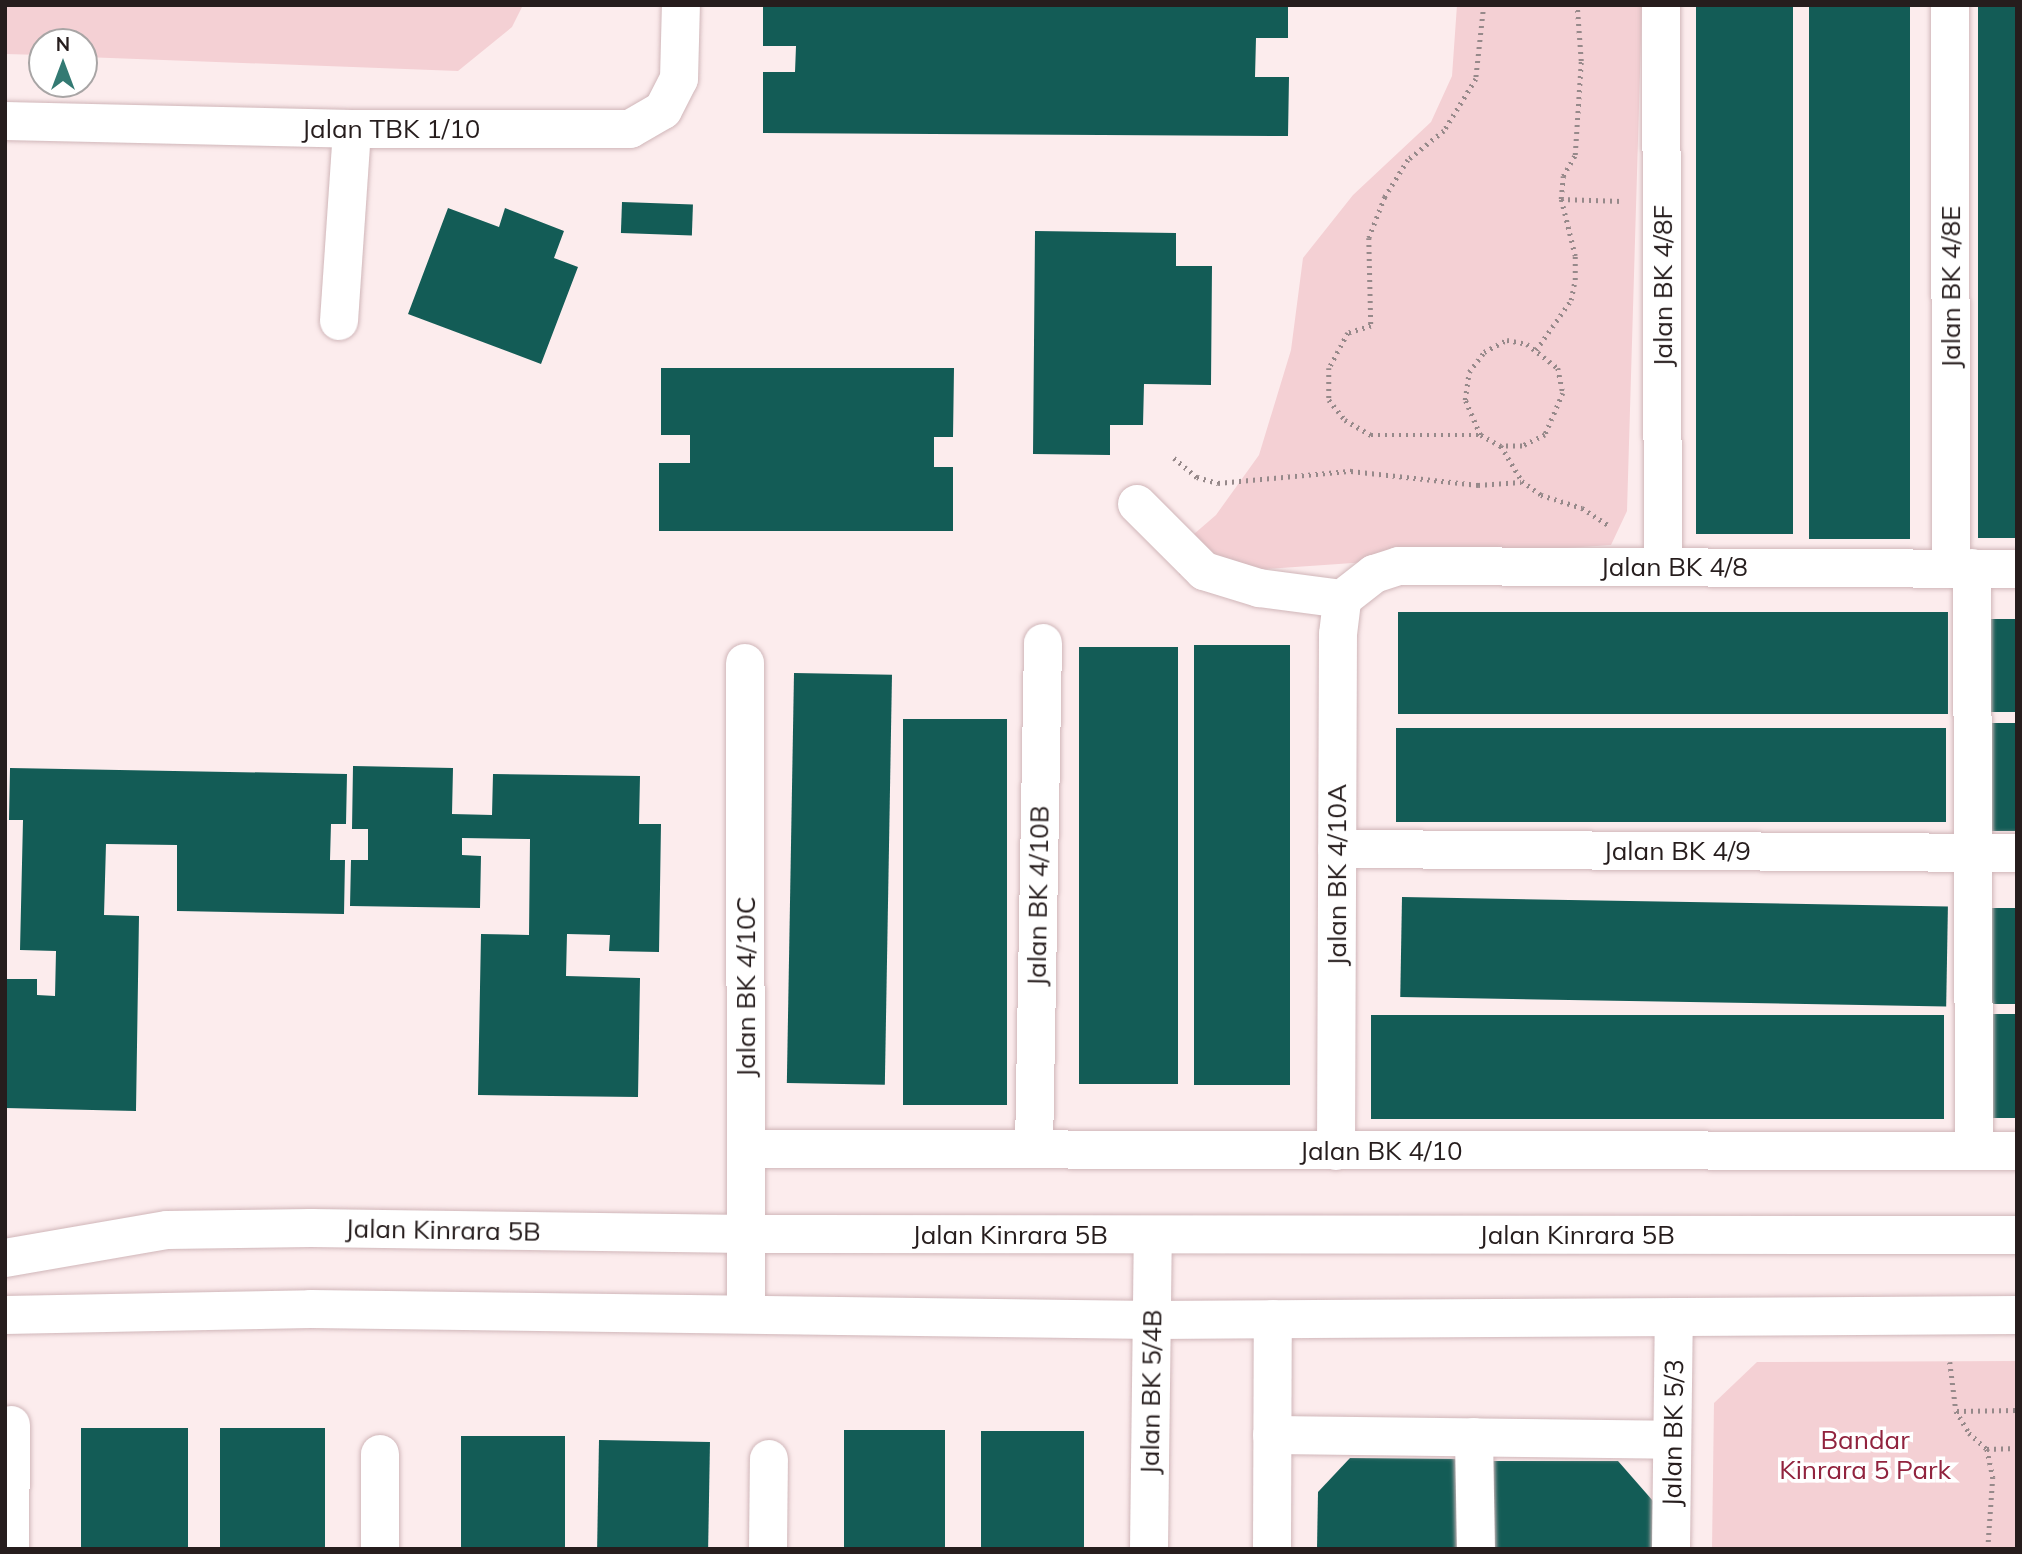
<!DOCTYPE html>
<html>
<head>
<meta charset="utf-8">
<style>
	body { margin:0 }
	#map { position:relative; width:2022px; height:1554px; overflow:hidden; background:#fceced; font-family:Mulish,sans-serif }
	div>[style] { position:absolute }
	[style*='--x'] { left:calc(var(--x)*1px); top:calc(var(--y)*1px); width:calc(var(--w)*1px); rotate:calc(var(--a)*1deg) }
	.green>* { inset:0; background:#f4d0d4 }
	.building>* { inset:0; background:#135c56; transform-origin:0 0 }
	.path>* { height:4.5px; margin-top:-2.25px; transform-origin:0; background:repeating-linear-gradient(90deg,#96898a 0 2px,transparent 0 7px) }
	.roads { filter:drop-shadow(0 0 2px #d0b6b9) drop-shadow(0 0 2px #d0b6b9) }
	.minor>* { height:38px; margin:-19px; padding:0 19px; transform-origin:19px; border-radius:19px; background:#fff }
	span { translate:-50% -50%; white-space:nowrap; text-align:center; line-height:1.15; -webkit-text-stroke:7px #fff; paint-order:stroke }
	.street-label { font-size:26px; color:#261d1d }
	.park-label { font-size:26px; color:#91233e }
	.frame { position:absolute; inset:0; border:7px solid #261d1d; pointer-events:none }
	.north { position:absolute; left:28px; top:28px; width:70px; height:70px; box-sizing:border-box; background:#fff; border:2px solid #a8a5a5; border-radius:50%; rotate:0deg; font-size:19px; font-weight:700; line-height:28px; text-align:center; color:#261d1d }
	.north::after { content:''; display:block; margin:auto; width:24px; height:32px; background:#337a73; clip-path:polygon(50% 0,100% 100%,50% 72%,0 100%) }
</style>
</head>
<body>
<div id="map">
	<div class="green">
		<div style="clip-path:polygon(5px 5px,523px 5px,512px 27px,458px 71px,84px 57px,84px 42px,42px 42px,42px 55px,5px 54px)"></div>
		<div style="clip-path:polygon(1457px 5px,1642px 5px,1627px 511px,1611px 545px,1179px 575px,1179px 547px,1216px 515px,1259px 455px,1291px 350px,1303px 258px,1353px 195px,1431px 122px,1452px 76px)"></div>
		<div style="clip-path:polygon(2017px 1361px,2017px 1549px,1712px 1549px,1714px 1403px,1757px 1362px)"></div>
	</div>
	<div class="building">
		<div style="clip-path:polygon(763px 5px,1288px 5px,1288px 38px,1256px 38px,1255px 77px,1289px 77px,1288px 136px,763px 133px,763px 72px,795px 72px,796px 46px,763px 46px)"></div>
		<div style="left:1696px;top:5px;width:97px;height:529px"></div>
		<div style="left:1809px;top:5px;width:101px;height:534px"></div>
		<div style="left:1978px;top:5px;width:39px;height:533px"></div>
		<div style="left:622px;top:202px;width:71px;height:31px;rotate:2deg"></div>
		<div style="clip-path:polygon(448px 208px,499px 227px,505px 208px,564px 231px,554px 258px,578px 267px,541px 364px,408px 314px)"></div>
		<div style="clip-path:polygon(1035px 231px,1176px 233px,1176px 266px,1212px 266px,1211px 385px,1144px 384px,1143px 425px,1110px 425px,1110px 455px,1033px 454px)"></div>
		<div style="clip-path:polygon(661px 368px,954px 368px,953px 437px,934px 437px,934px 467px,953px 467px,953px 531px,659px 531px,659px 463px,690px 463px,690px 435px,661px 435px)"></div>
		<div style="left:1398px;top:612px;width:550px;height:102px"></div>
		<div style="left:1982px;top:619px;width:35px;height:93px"></div>
		<div style="left:1194px;top:645px;width:96px;height:440px"></div>
		<div style="left:1079px;top:647px;width:99px;height:437px"></div>
		<div style="left:794px;top:673px;width:98px;height:410px;rotate:1deg"></div>
		<div style="left:903px;top:719px;width:104px;height:386px"></div>
		<div style="left:1982px;top:723px;width:35px;height:108px"></div>
		<div style="left:1396px;top:728px;width:550px;height:94px"></div>
		<div style="clip-path:polygon(353px 766px,453px 768px,452px 814px,492px 815px,493px 774px,640px 776px,639px 824px,661px 824px,659px 952px,609px 951px,610px 935px,567px 934px,566px 976px,640px 978px,638px 1097px,478px 1095px,481px 934px,529px 935px,530px 839px,462px 838px,462px 855px,481px 856px,480px 908px,350px 906px,351px 860px,368px 860px,368px 829px,352px 829px)"></div>
		<div style="clip-path:polygon(10px 768px,347px 774px,346px 824px,331px 824px,330px 860px,345px 860px,344px 914px,177px 911px,177px 845px,106px 844px,104px 915px,139px 916px,136px 1111px,5px 1108px,5px 979px,37px 979px,37px 995px,55px 996px,56px 951px,20px 950px,23px 820px,9px 820px)"></div>
		<div style="left:1402px;top:897px;width:546px;height:100px;rotate:1deg"></div>
		<div style="left:1984px;top:908px;width:33px;height:96px"></div>
		<div style="left:1985px;top:1014px;width:32px;height:104px"></div>
		<div style="left:1371px;top:1015px;width:573px;height:104px"></div>
		<div style="left:81px;top:1428px;width:107px;height:121px"></div>
		<div style="left:220px;top:1428px;width:105px;height:121px"></div>
		<div style="left:844px;top:1430px;width:101px;height:119px"></div>
		<div style="left:981px;top:1431px;width:103px;height:118px"></div>
		<div style="left:461px;top:1436px;width:104px;height:113px"></div>
		<div style="left:599px;top:1440px;width:111px;height:109px;rotate:1deg"></div>
		<div style="clip-path:polygon(1350px 1458px,1466px 1459px,1465px 1549px,1317px 1549px,1318px 1492px)"></div>
		<div style="clip-path:polygon(1493px 1461px,1618px 1461px,1653px 1501px,1654px 1549px,1493px 1549px)"></div>
	</div>
	<div class="path">
		<div style="--x:1484;--y:5;--w:74;--a:96.2"></div>
		<div style="--x:1476;--y:79;--w:61;--a:121.6"></div>
		<div style="--x:1444;--y:131;--w:46;--a:141.1"></div>
		<div style="--x:1408;--y:160;--w:44;--a:121.9"></div>
		<div style="--x:1385;--y:197;--w:44;--a:111.3"></div>
		<div style="--x:1369;--y:238;--w:88;--a:88.7"></div>
		<div style="--x:1371;--y:326;--w:24;--a:163"></div>
		<div style="--x:1348;--y:333;--w:40;--a:118"></div>
		<div style="--x:1329;--y:368;--w:32;--a:90"></div>
		<div style="--x:1329;--y:400;--w:26;--a:51"></div>
		<div style="--x:1345;--y:420;--w:30;--a:30"></div>
		<div style="--x:1371;--y:435;--w:110;--a:0"></div>
		<div style="--x:1481;--y:435;--w:23;--a:29"></div>
		<div style="--x:1501;--y:446;--w:41;--a:59"></div>
		<div style="--x:1522;--y:481;--w:24;--a:36"></div>
		<div style="--x:1541;--y:495;--w:43;--a:17.6"></div>
		<div style="--x:1582;--y:508;--w:33;--a:33"></div>
		<div style="--x:1561;--y:199;--w:61;--a:1.9"></div>
		<div style="--x:1536;--y:350;--w:61;--a:-55"></div>
		<div style="--x:1571;--y:300;--w:20;--a:-79"></div>
		<div style="--x:1575;--y:280;--w:24;--a:-90"></div>
		<div style="--x:1575;--y:256;--w:59;--a:-103.8"></div>
		<div style="--x:1561;--y:199;--w:23;--a:-85"></div>
		<div style="--x:1563;--y:176;--w:24;--a:-60"></div>
		<div style="--x:1575;--y:155;--w:94;--a:-86.3"></div>
		<div style="--x:1581;--y:61;--w:56;--a:-94.1"></div>
		<div style="--x:1480;--y:435;--w:38;--a:-113"></div>
		<div style="--x:1465;--y:400;--w:28;--a:-82"></div>
		<div style="--x:1469;--y:372;--w:25;--a:-53"></div>
		<div style="--x:1484;--y:352;--w:26;--a:-28"></div>
		<div style="--x:1507;--y:340;--w:20;--a:11"></div>
		<div style="--x:1527;--y:344;--w:39;--a:38"></div>
		<div style="--x:1558;--y:368;--w:25;--a:79"></div>
		<div style="--x:1563;--y:393;--w:46;--a:113.2"></div>
		<div style="--x:1545;--y:435;--w:25;--a:154"></div>
		<div style="--x:1522;--y:446;--w:21;--a:180"></div>
		<div style="--x:1174;--y:458;--w:30;--a:40"></div>
		<div style="--x:1197;--y:477;--w:22;--a:16"></div>
		<div style="--x:1218;--y:483;--w:134;--a:-5.2"></div>
		<div style="--x:1351;--y:471;--w:128;--a:6.3"></div>
		<div style="--x:1478;--y:485;--w:43;--a:-4"></div>
		<div style="--x:1950;--y:1362;--w:49;--a:83"></div>
		<div style="--x:1956;--y:1411;--w:26;--a:59"></div>
		<div style="--x:1969;--y:1433;--w:24;--a:42"></div>
		<div style="--x:1987;--y:1449;--w:29;--a:78"></div>
		<div style="--x:1993;--y:1477;--w:72;--a:94"></div>
		<div style="--x:1957;--y:1411;--w:60;--a:-1"></div>
		<div style="--x:1987;--y:1449;--w:30;--a:-2"></div>
	</div>
	<div class="roads">
		<div class="minor">
			<div style="--x:1661;--y:5;--w:561;--a:89.8"></div>
			<div style="--x:1950;--y:5;--w:563;--a:89.9"></div>
			<div style="--x:5;--y:121;--w:347;--a:1.3"></div>
			<div style="--x:352;--y:129;--w:278;--a:0"></div>
			<div style="--x:630;--y:129;--w:38;--a:-30"></div>
			<div style="--x:663;--y:110;--w:35;--a:-63"></div>
			<div style="--x:679;--y:79;--w:74;--a:-88.5"></div>
			<div style="--x:339;--y:321;--w:192;--a:-86.1"></div>
			<div style="--x:1137;--y:504;--w:95;--a:45"></div>
			<div style="--x:1204;--y:571;--w:58;--a:17.2"></div>
			<div style="--x:1259;--y:588;--w:84;--a:7.5"></div>
			<div style="--x:1972;--y:568;--w:583;--a:89.8"></div>
			<div style="--x:1342;--y:599;--w:41;--a:-38"></div>
			<div style="--x:1374;--y:574;--w:26;--a:-18"></div>
			<div style="--x:1399;--y:566;--w:618;--a:0.28"></div>
			<div style="--x:745;--y:663;--w:648;--a:89.91"></div>
			<div style="--x:1337;--y:849;--w:680;--a:0.34"></div>
			<div style="--x:746;--y:1149;--w:1271;--a:0.09"></div>
			<div style="--x:1034;--y:1149;--w:506;--a:-88.98"></div>
			<div style="--x:1336;--y:1151;--w:517;--a:-89.78"></div>
			<div style="--x:1338;--y:634;--w:35;--a:-83"></div>
			<div style="--x:5;--y:1258;--w:164;--a:-9.8"></div>
			<div style="--x:167;--y:1230;--w:144;--a:-0.8"></div>
			<div style="--x:311;--y:1228;--w:435;--a:0.8"></div>
			<div style="--x:746;--y:1234;--w:1271;--a:0.05"></div>
			<div style="--x:5;--y:1315;--w:306;--a:-1.1"></div>
			<div style="--x:311;--y:1309;--w:842;--a:0.75"></div>
			<div style="--x:1153;--y:1320;--w:864;--a:-0.33"></div>
			<div style="--x:1272;--y:1435;--w:400;--a:0.7"></div>
			<div style="--x:1474;--y:1437;--w:112;--a:89"></div>
			<div style="--x:10;--y:1549;--w:124;--a:-89.5"></div>
			<div style="--x:380;--y:1549;--w:95;--a:-90"></div>
			<div style="--x:768;--y:1549;--w:90;--a:-89.4"></div>
			<div style="--x:1149;--y:1549;--w:314;--a:-89.3"></div>
			<div style="--x:1272;--y:1549;--w:230;--a:-89.8"></div>
			<div style="--x:1671;--y:1549;--w:232;--a:-89.3"></div>
		</div>
	</div>
	<div class="street-label">
		<span style="left:391px;top:129px">Jalan TBK 1/10</span>
		<span style="left:1663px;top:286px;rotate:-90deg">Jalan BK 4/8F</span>
		<span style="left:1951px;top:287px;rotate:-90deg">Jalan BK 4/8E</span>
		<span style="left:1674px;top:567px">Jalan BK 4/8</span>
		<span style="left:1677px;top:851px">Jalan BK 4/9</span>
		<span style="left:1337px;top:875px;rotate:-90deg">Jalan BK 4/10A</span>
		<span style="left:1038px;top:896px;rotate:-89deg">Jalan BK 4/10B</span>
		<span style="left:746px;top:987px;rotate:-90deg">Jalan BK 4/10C</span>
		<span style="left:1381px;top:1151px">Jalan BK 4/10</span>
		<span style="left:443px;top:1230px;rotate:1deg">Jalan Kinrara 5B</span>
		<span style="left:1010px;top:1235px">Jalan Kinrara 5B</span>
		<span style="left:1577px;top:1235px">Jalan Kinrara 5B</span>
		<span style="left:1151px;top:1392px;rotate:-89deg">Jalan BK 5/4B</span>
		<span style="left:1673px;top:1433px;rotate:-89deg">Jalan BK 5/3</span>
	</div>
	<div class="park-label">
		<span style="left:1865px;top:1455px">Bandar<br>Kinrara 5 Park</span>
	</div>
	<div class="frame"></div>
	<div class="north">N</div>
</div>
</body>
</html>
